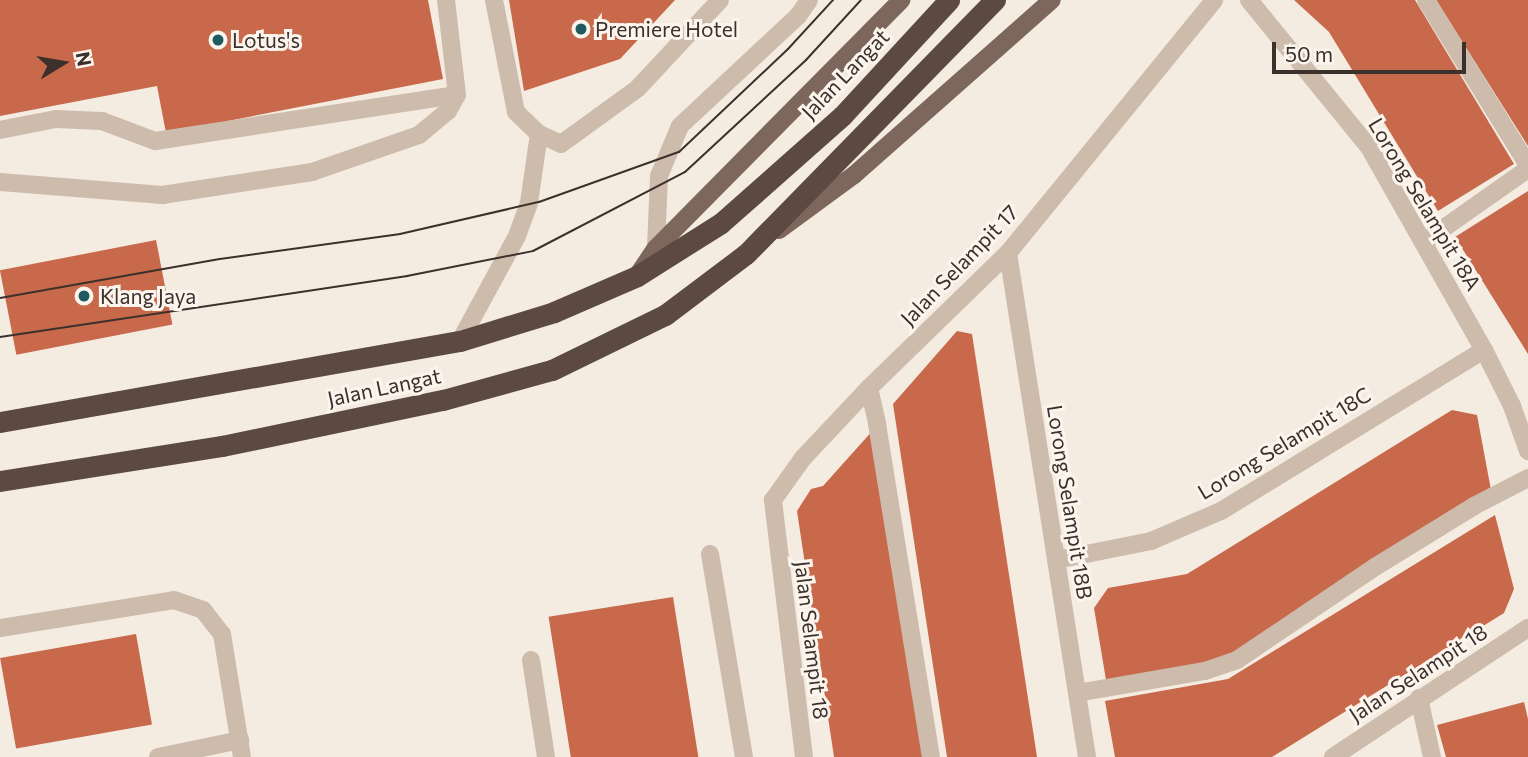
<!DOCTYPE html>
<html>
<head>
<meta charset="utf-8">
<style>
	body { margin:0 }
	#map { position:relative; width:1528px; height:757px; overflow:hidden; background:#f4ebe1; font-family:Commissioner,sans-serif }
	div>[style] { position:absolute }
	[style*='--x'] { left:calc(var(--x)*1px); top:calc(var(--y)*1px); width:calc(var(--w)*1px); rotate:calc(var(--a)*1deg) }
	.building>* { inset:0; background:#c8694b; transform-origin:0 0 }
	.minor>* { height:18px; margin:-9px; padding:0 9px; transform-origin:9px; border-radius:9px; background:#cdbbac }
	.major>* { height:18px; margin:-9px; padding:0 9px; transform-origin:9px; border-radius:9px; background:#7d675c }
	.highway>* { height:21px; margin:-10.5px; padding:0 10.5px; transform-origin:10.5px; border-radius:10.5px; background:#5c4a42 }
	.tram>* { height:2px; margin:-1px; padding:0 1px; transform-origin:1px; border-radius:1px; background:#3b302b }
	.dots>* { width:19px; height:19px; translate:-50% -50%; box-sizing:border-box; border:4px solid #fbf5ee; border-radius:50% }
	span { translate:-50% -50%; white-space:nowrap; text-align:center; line-height:1.15; -webkit-text-stroke:6px #fbf5ee; paint-order:stroke }
	.poi-label { font-size:21px; color:#3b302b }
	.left { translate:0 -50%; text-align:left }
	.street-label { font-size:21px; color:#3b302b }
	.north { position:absolute; left:28px; top:28px; width:70px; height:70px; -webkit-text-stroke:5px #fbf5ee; paint-order:stroke; rotate:79deg; font-size:19px; font-weight:700; line-height:28px; text-align:center; color:#3b302b }
	.north::after { content:''; display:block; margin:auto; width:24px; height:32px; background:#3b302b; clip-path:polygon(50% 0,100% 100%,50% 72%,0 100%) }
	.scale { position:absolute; left:1272px; top:42px; width:194px; height:32px; box-sizing:border-box; border:4px solid #3b302b; border-top:0; padding-left:9px; font-size:21px; line-height:24px; white-space:nowrap; color:#3b302b; -webkit-text-stroke:5px #fbf5ee; paint-order:stroke }
</style>
</head>
<body>
<div id="map">
	<div class="building">
		<div style="clip-path:polygon(0 0,428px 0,443px 79px,166px 133px,157px 86px,0 116px)"></div>
		<div style="clip-path:polygon(509px 0,675px 0,620px 59px,524px 91px)"></div>
		<div style="clip-path:polygon(1294px 0,1415px 0,1514px 164px,1438px 211px,1329px 32px)"></div>
		<div style="clip-path:polygon(1436px 0,1528px 0,1528px 146px)"></div>
		<div style="clip-path:polygon(1528px 191px,1528px 354px,1455px 237px)"></div>
		<div style="left:156px;top:240px;width:86px;height:159px;rotate:79deg"></div>
		<div style="clip-path:polygon(957px 331px,972px 334px,1037px 757px,947px 757px,893px 404px)"></div>
		<div style="clip-path:polygon(1452px 410px,1477px 415px,1491px 490px,1221px 660px,1106px 680px,1094px 608px,1108px 588px,1187px 574px)"></div>
		<div style="clip-path:polygon(874px 429px,926px 757px,834px 757px,797px 511px,811px 489px,823px 486px)"></div>
		<div style="clip-path:polygon(1495px 515px,1514px 589px,1504px 613px,1272px 757px,1115px 757px,1105px 701px,1228px 679px)"></div>
		<div style="left:673px;top:597px;width:162px;height:126px;rotate:81deg"></div>
		<div style="left:136px;top:634px;width:92px;height:138px;rotate:80deg"></div>
		<div style="clip-path:polygon(1524px 702px,1528px 719px,1528px 757px,1446px 757px,1437px 725px)"></div>
	</div>
	<div class="minor">
		<div style="--x:494;--y:0;--w:114;--a:78.9"></div>
		<div style="--x:516;--y:112;--w:32;--a:44"></div>
		<div style="--x:539;--y:134;--w:24;--a:24"></div>
		<div style="--x:561;--y:144;--w:95;--a:-36"></div>
		<div style="--x:638;--y:88;--w:120;--a:-47"></div>
		<div style="--x:1249;--y:0;--w:190;--a:50.8"></div>
		<div style="--x:1369;--y:147;--w:233;--a:60.5"></div>
		<div style="--x:1484;--y:350;--w:63;--a:63.4"></div>
		<div style="--x:1512;--y:406;--w:48;--a:70.4"></div>
		<div style="--x:1426;--y:0;--w:194;--a:58.3"></div>
		<div style="--x:0;--y:130;--w:57;--a:-11.1"></div>
		<div style="--x:56;--y:119;--w:46;--a:2.5"></div>
		<div style="--x:102;--y:121;--w:57;--a:20.7"></div>
		<div style="--x:155;--y:141;--w:305;--a:-8.7"></div>
		<div style="--x:0;--y:182;--w:163;--a:4.6"></div>
		<div style="--x:162;--y:195;--w:152;--a:-8.7"></div>
		<div style="--x:312;--y:172;--w:113;--a:-19.1"></div>
		<div style="--x:419;--y:135;--w:38;--a:-40"></div>
		<div style="--x:448;--y:111;--w:18;--a:-61"></div>
		<div style="--x:457;--y:95;--w:96;--a:-96.6"></div>
		<div style="--x:1424;--y:242;--w:127;--a:-35.1"></div>
		<div style="--x:656;--y:248;--w:72;--a:-87.6"></div>
		<div style="--x:659;--y:176;--w:54;--a:-67.2"></div>
		<div style="--x:680;--y:126;--w:161;--a:-43"></div>
		<div style="--x:798;--y:16;--w:19;--a:-55"></div>
		<div style="--x:1008;--y:253;--w:510;--a:81.09"></div>
		<div style="--x:460;--y:341;--w:119;--a:-61.5"></div>
		<div style="--x:517;--y:236;--w:35;--a:-70"></div>
		<div style="--x:529;--y:203;--w:70;--a:-81.8"></div>
		<div style="--x:869;--y:388;--w:37;--a:77"></div>
		<div style="--x:877;--y:424;--w:337;--a:80.8"></div>
		<div style="--x:710;--y:554;--w:206;--a:80.5"></div>
		<div style="--x:1056;--y:560;--w:97;--a:-11.3"></div>
		<div style="--x:1151;--y:541;--w:76;--a:-23.2"></div>
		<div style="--x:1221;--y:511;--w:308;--a:-31.5"></div>
		<div style="--x:0;--y:628;--w:176;--a:-9.1"></div>
		<div style="--x:174;--y:600;--w:31;--a:19"></div>
		<div style="--x:203;--y:610;--w:31;--a:52"></div>
		<div style="--x:222;--y:634;--w:125;--a:80.8"></div>
		<div style="--x:531;--y:660;--w:98;--a:81.2"></div>
		<div style="--x:1077;--y:693;--w:130;--a:-9.8"></div>
		<div style="--x:1205;--y:671;--w:34;--a:-19"></div>
		<div style="--x:1237;--y:660;--w:166;--a:-34"></div>
		<div style="--x:1375;--y:567;--w:116;--a:-31.6"></div>
		<div style="--x:1474;--y:506;--w:61;--a:-27.4"></div>
		<div style="--x:1419;--y:698;--w:60;--a:77.6"></div>
		<div style="--x:158;--y:757;--w:84;--a:-11.7"></div>
		<div style="--x:804;--y:757;--w:259;--a:-96.9"></div>
		<div style="--x:773;--y:500;--w:52;--a:-54.5"></div>
		<div style="--x:803;--y:458;--w:96;--a:-46.7"></div>
		<div style="--x:869;--y:388;--w:194;--a:-44.2"></div>
		<div style="--x:1008;--y:253;--w:326;--a:-50.8"></div>
		<div style="--x:1333;--y:757;--w:234;--a:-33.5"></div>
	</div>
	<div class="major">
		<div style="--x:779;--y:230;--w:93;--a:-36.3"></div>
		<div style="--x:854;--y:175;--w:264;--a:-41.5"></div>
		<div style="--x:639;--y:273;--w:30;--a:-56"></div>
		<div style="--x:656;--y:248;--w:349;--a:-45.3"></div>
	</div>
	<div class="highway">
		<div style="--x:0;--y:422;--w:467;--a:-10"></div>
		<div style="--x:460;--y:341;--w:98;--a:-17.1"></div>
		<div style="--x:554;--y:312;--w:90;--a:-23.4"></div>
		<div style="--x:637;--y:276;--w:99;--a:-32.2"></div>
		<div style="--x:721;--y:223;--w:162;--a:-41.5"></div>
		<div style="--x:842;--y:116;--w:158;--a:-47.3"></div>
		<div style="--x:0;--y:481;--w:225;--a:-9"></div>
		<div style="--x:222;--y:446;--w:226;--a:-11.8"></div>
		<div style="--x:443;--y:400;--w:113;--a:-15.4"></div>
		<div style="--x:552;--y:370;--w:126;--a:-26"></div>
		<div style="--x:665;--y:315;--w:101;--a:-37"></div>
		<div style="--x:746;--y:254;--w:356;--a:-45.6"></div>
	</div>
	<div class="tram">
		<div style="--x:0;--y:298;--w:223;--a:-10.1"></div>
		<div style="--x:220;--y:259;--w:182;--a:-7.9"></div>
		<div style="--x:400;--y:234;--w:143;--a:-13"></div>
		<div style="--x:539;--y:202;--w:149;--a:-19.7"></div>
		<div style="--x:679;--y:152;--w:150;--a:-43.4"></div>
		<div style="--x:788;--y:49;--w:67;--a:-47.4"></div>
		<div style="--x:0;--y:337;--w:412;--a:-8.5"></div>
		<div style="--x:407;--y:276;--w:128;--a:-11.2"></div>
		<div style="--x:533;--y:251;--w:171;--a:-27.5"></div>
		<div style="--x:685;--y:172;--w:165;--a:-42.8"></div>
		<div style="--x:806;--y:60;--w:81;--a:-47.5"></div>
	</div>
	<div class="dots">
		<div style="left:581px;top:29px;background:#1f5a5e"></div>
		<div style="left:218px;top:40px;background:#1f5a5e"></div>
		<div style="left:84px;top:296px;background:#1f5a5e"></div>
	</div>
	<div class="poi-label">
		<span class="left" style="left:595px;top:29px">Premiere Hotel</span>
		<span class="left" style="left:232px;top:40px">Lotus's</span>
		<span class="left" style="left:100px;top:296px">Klang Jaya</span>
	</div>
	<div class="street-label">
		<span style="left:845px;top:74px;rotate:-46deg">Jalan Langat</span>
		<span style="left:1425px;top:204px;rotate:59deg">Lorong Selampit 18A</span>
		<span style="left:959px;top:265px;rotate:-46deg">Jalan Selampit 17</span>
		<span style="left:384px;top:387px;rotate:-12deg">Jalan Langat</span>
		<span style="left:1284px;top:443px;rotate:-31deg">Lorong Selampit 18C</span>
		<span style="left:1070px;top:502px;rotate:81deg">Lorong Selampit 18B</span>
		<span style="left:812px;top:640px;rotate:83deg">Jalan Selampit 18</span>
		<span style="left:1418px;top:673px;rotate:-33deg">Jalan Selampit 18</span>
	</div>
	<div class="north">N</div>
	<div class="scale">50 m</div>
</div>
</body>
</html>
